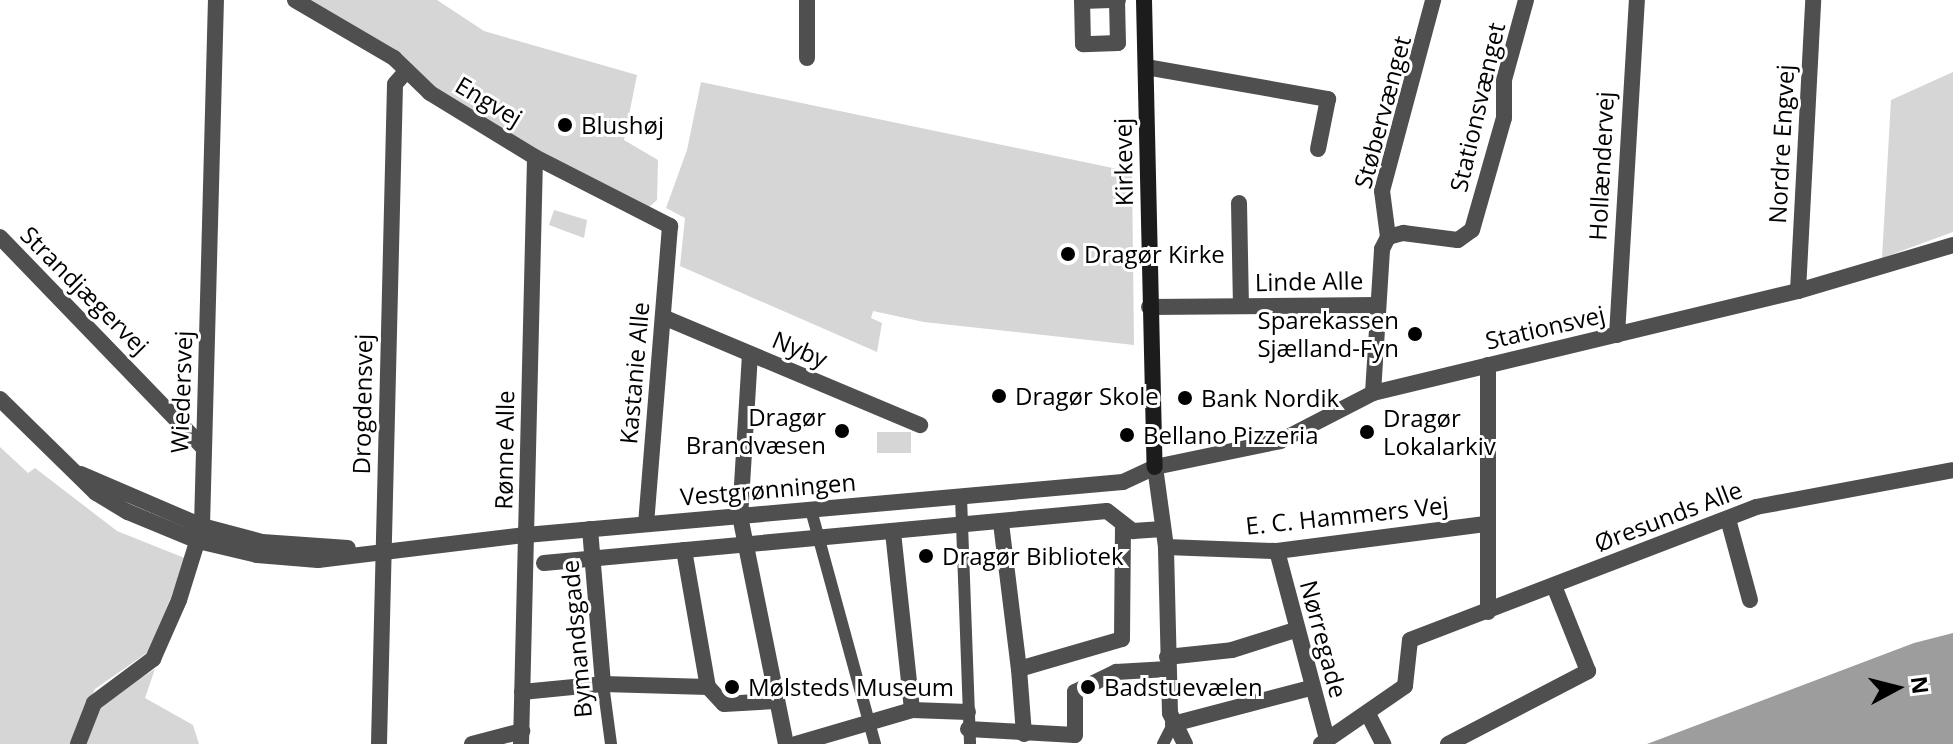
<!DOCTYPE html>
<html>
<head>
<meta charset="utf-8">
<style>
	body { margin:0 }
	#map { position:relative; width:1953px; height:744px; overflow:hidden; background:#fff; font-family:"Open Sans",sans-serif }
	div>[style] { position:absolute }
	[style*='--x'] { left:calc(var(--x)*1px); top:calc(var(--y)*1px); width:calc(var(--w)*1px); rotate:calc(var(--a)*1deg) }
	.green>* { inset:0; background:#d6d6d6; transform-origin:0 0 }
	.water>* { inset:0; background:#9d9d9d }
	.pedestrian>* { height:12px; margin:-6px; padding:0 6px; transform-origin:6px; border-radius:6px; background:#4f4f4f }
	.minor>* { height:16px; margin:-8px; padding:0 8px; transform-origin:8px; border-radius:8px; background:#4f4f4f }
	.tertiary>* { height:16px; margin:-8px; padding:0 8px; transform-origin:8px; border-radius:8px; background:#4f4f4f }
	.secondary>* { height:16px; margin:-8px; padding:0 8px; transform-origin:8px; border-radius:8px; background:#1c1c1c }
	.dots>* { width:22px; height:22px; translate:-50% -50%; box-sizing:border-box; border:4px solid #fff; border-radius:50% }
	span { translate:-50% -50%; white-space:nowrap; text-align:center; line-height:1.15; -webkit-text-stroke:6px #fff; paint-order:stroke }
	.street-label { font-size:24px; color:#000 }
	.poi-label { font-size:24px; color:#000 }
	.left { translate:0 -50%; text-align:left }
	.right { translate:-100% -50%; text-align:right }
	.north { position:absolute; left:1857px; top:648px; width:80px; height:80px; -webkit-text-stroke:6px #fff; paint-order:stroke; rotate:83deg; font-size:22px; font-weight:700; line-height:32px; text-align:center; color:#000 }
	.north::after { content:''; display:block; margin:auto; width:28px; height:36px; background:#000; clip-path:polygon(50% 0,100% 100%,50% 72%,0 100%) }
</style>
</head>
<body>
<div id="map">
	<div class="green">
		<div style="clip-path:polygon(310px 0,437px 0,484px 31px,637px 75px,624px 140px,658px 160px,657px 200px,648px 208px,545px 155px,434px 87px,402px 54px)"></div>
		<div style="clip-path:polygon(1953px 72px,1953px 232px,1882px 258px,1891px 100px)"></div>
		<div style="clip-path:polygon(701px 82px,1132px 172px,1134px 345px,924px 322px,873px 311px,871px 318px,882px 323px,877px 352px,680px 266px,685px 218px,666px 208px,687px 150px)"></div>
		<div style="clip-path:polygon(554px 210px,587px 220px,584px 238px,549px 225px)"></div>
		<div style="left:877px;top:432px;width:34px;height:21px"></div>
		<div style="clip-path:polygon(0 447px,28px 473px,35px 468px,117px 531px,187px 559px,148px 652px,95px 689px,70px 744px,0 744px)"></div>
		<div style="clip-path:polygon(155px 669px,145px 698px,193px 725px,199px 744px,85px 744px,97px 707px)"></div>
	</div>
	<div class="water">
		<div style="clip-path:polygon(1953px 633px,1953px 744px,1647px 744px,1914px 643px)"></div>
	</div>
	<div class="pedestrian">
		<div style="--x:961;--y:497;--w:247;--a:87.9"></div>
		<div style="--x:811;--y:510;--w:243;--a:74.7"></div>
		<div style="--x:603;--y:684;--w:61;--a:82.4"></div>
		<div style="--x:1163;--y:744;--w:22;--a:-63"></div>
	</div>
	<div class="minor">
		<div style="--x:295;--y:0;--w:115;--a:30.4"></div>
		<div style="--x:394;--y:58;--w:50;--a:44.2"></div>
		<div style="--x:430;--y:93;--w:123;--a:31.4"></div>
		<div style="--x:535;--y:157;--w:152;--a:27.1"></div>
		<div style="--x:670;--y:226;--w:298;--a:94.6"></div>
		<div style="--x:1117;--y:0;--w:43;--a:88.7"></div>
		<div style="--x:1118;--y:43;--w:35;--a:178"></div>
		<div style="--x:1083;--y:44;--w:43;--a:-91.3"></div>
		<div style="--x:1082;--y:1;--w:36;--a:-2"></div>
		<div style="--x:807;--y:58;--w:58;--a:-90"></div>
		<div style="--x:1146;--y:67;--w:185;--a:10"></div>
		<div style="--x:1328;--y:99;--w:51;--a:101.3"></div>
		<div style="--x:1239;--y:203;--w:103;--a:88.9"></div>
		<div style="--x:0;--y:237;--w:291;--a:46"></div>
		<div style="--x:1388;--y:237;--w:16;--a:-15"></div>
		<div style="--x:1403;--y:233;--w:55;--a:7.3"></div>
		<div style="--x:1458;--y:240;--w:17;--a:-36"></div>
		<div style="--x:1472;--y:230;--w:116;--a:-74.1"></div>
		<div style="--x:1504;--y:118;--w:38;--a:-90"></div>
		<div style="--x:1504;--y:80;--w:83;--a:-74.6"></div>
		<div style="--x:1388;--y:237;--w:46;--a:-97.4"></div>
		<div style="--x:1382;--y:191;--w:198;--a:-75"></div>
		<div style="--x:1798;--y:291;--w:291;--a:-87"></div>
		<div style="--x:1149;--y:307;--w:229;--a:-0.5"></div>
		<div style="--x:663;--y:317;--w:279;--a:22.8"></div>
		<div style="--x:1617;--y:335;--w:336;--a:-86.6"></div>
		<div style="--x:750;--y:354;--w:162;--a:93.5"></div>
		<div style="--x:740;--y:516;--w:233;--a:78.6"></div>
		<div style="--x:1373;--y:393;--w:144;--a:-86.4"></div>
		<div style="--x:1382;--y:249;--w:13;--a:-63"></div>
		<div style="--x:1728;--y:519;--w:84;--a:74.8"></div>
		<div style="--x:1001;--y:523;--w:147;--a:83"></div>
		<div style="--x:590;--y:529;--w:156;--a:85.2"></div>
		<div style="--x:893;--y:532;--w:179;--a:83.9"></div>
		<div style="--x:1166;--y:547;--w:111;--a:2.1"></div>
		<div style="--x:1277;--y:551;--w:210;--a:-7.4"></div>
		<div style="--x:684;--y:550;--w:139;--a:80.1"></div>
		<div style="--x:1277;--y:551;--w:195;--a:75.1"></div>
		<div style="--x:544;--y:563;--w:565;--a:-5.28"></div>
		<div style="--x:1107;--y:511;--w:33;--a:38"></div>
		<div style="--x:1133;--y:531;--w:30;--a:-4"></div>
		<div style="--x:1488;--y:612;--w:247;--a:-90"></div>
		<div style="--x:1167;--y:657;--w:65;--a:-6.1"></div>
		<div style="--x:1232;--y:650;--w:66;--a:-17.6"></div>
		<div style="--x:708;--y:687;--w:23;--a:47"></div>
		<div style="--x:724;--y:704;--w:51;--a:-3.4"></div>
		<div style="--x:522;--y:692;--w:81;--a:-5.6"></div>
		<div style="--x:603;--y:684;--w:105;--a:1.6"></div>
		<div style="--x:1368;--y:714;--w:34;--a:63"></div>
		<div style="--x:1173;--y:724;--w:142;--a:-14.7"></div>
		<div style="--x:968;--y:729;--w:107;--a:3.2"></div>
		<div style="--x:1075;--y:735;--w:43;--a:-90"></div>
		<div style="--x:1075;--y:692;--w:46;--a:-26"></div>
		<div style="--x:1116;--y:672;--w:52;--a:-3.3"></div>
		<div style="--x:1024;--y:734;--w:65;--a:-94.4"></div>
		<div style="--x:1019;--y:669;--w:107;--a:-16.2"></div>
		<div style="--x:1122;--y:639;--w:115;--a:-89.5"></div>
		<div style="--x:78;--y:744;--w:44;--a:-68.7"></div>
		<div style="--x:94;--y:703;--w:74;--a:-36.7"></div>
		<div style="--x:153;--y:659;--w:64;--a:-66.2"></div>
		<div style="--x:179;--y:600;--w:77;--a:-72.7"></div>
		<div style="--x:202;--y:526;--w:526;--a:-88.48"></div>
		<div style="--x:379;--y:744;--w:660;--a:-88.61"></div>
		<div style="--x:395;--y:84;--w:18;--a:-49"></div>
		<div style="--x:472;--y:744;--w:52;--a:-14.6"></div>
		<div style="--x:521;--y:744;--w:587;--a:-88.63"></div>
		<div style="--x:796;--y:744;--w:121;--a:-16.3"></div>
		<div style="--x:912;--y:710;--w:56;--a:2"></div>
		<div style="--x:1185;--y:744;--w:34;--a:-116"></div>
		<div style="--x:1170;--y:713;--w:166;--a:-91.4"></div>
		<div style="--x:1166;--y:547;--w:81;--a:-97.8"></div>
		<div style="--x:1155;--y:467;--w:128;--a:-11.7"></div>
		<div style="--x:1280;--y:441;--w:105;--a:-27.3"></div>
		<div style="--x:1373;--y:393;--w:437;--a:-13.5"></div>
		<div style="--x:1798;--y:291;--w:162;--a:-16.5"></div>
		<div style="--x:1321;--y:744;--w:102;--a:-34.6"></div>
		<div style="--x:1405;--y:686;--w:46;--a:-83.8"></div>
		<div style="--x:1410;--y:640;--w:371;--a:-21"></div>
		<div style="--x:1756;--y:507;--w:200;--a:-10.6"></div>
		<div style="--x:1448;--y:744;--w:158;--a:-27.5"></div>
		<div style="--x:1588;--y:671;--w:92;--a:-111.8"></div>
	</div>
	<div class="tertiary">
		<div style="--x:0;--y:399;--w:134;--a:44.4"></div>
		<div style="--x:96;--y:493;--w:37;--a:31"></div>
		<div style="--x:128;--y:512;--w:76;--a:22.5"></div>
		<div style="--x:198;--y:541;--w:61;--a:13.3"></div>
		<div style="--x:257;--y:555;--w:61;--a:4.7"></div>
		<div style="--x:318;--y:560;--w:209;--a:-6.9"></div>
		<div style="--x:526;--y:535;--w:599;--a:-5.07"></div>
		<div style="--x:1123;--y:482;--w:35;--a:-25"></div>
		<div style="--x:81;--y:474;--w:132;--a:23.3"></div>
		<div style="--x:202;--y:526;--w:62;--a:14.9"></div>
		<div style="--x:262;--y:542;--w:86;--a:4"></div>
	</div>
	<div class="secondary">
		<div style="--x:1144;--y:0;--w:467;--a:88.7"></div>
	</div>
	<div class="dots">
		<div style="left:565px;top:125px;background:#000"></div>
		<div style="left:1068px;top:254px;background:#000"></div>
		<div style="left:1415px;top:334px;background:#000"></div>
		<div style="left:999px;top:396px;background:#000"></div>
		<div style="left:1185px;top:398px;background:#000"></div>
		<div style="left:842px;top:431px;background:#000"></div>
		<div style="left:1367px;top:432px;background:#000"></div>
		<div style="left:1127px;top:435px;background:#000"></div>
		<div style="left:926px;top:556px;background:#000"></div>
		<div style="left:732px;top:687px;background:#000"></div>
		<div style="left:1088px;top:687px;background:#000"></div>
	</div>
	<div class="street-label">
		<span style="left:489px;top:101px;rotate:31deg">Engvej</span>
		<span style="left:1477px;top:107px;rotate:-77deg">Stationsvænget</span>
		<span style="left:1382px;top:112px;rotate:-75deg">Støbervænget</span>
		<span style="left:1781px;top:144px;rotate:-87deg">Nordre Engvej</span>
		<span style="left:1123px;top:162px;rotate:-91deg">Kirkevej</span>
		<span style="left:1601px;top:166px;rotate:-87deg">Hollændervej</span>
		<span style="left:1309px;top:281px;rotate:-1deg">Linde Alle</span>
		<span style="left:85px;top:290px;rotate:45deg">Strandjægervej</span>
		<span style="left:1545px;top:327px;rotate:-13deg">Stationsvej</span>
		<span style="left:800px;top:349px;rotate:23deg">Nyby</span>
		<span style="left:634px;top:373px;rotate:-85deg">Kastanie Alle</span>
		<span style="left:181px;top:392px;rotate:-88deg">Wiedersvej</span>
		<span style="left:362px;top:404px;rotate:-89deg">Drogdensvej</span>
		<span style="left:504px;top:450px;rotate:-89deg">Rønne Alle</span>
		<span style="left:768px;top:489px;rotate:-5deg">Vestgrønningen</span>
		<span style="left:1347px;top:515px;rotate:-6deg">E. C. Hammers Vej</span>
		<span style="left:1668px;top:516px;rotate:-21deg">Øresunds Alle</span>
		<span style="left:576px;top:639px;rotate:-95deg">Bymandsgade</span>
		<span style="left:1324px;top:639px;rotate:75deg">Nørregade</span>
	</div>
	<div class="poi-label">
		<span class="left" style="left:581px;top:125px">Blushøj</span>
		<span class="left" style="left:1084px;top:254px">Dragør Kirke</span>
		<span class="right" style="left:1399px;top:334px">Sparekassen<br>Sjælland-Fyn</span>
		<span class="left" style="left:1015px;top:396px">Dragør Skole</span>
		<span class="left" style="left:1201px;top:398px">Bank Nordik</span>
		<span class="right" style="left:826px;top:431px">Dragør<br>Brandvæsen</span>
		<span class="left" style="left:1383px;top:432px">Dragør<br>Lokalarkiv</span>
		<span class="left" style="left:1143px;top:435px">Bellano Pizzeria</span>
		<span class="left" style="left:942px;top:556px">Dragør Bibliotek</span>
		<span class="left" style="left:748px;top:687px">Mølsteds Museum</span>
		<span class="left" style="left:1104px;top:687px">Badstuevælen</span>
	</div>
	<div class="north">N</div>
</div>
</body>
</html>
